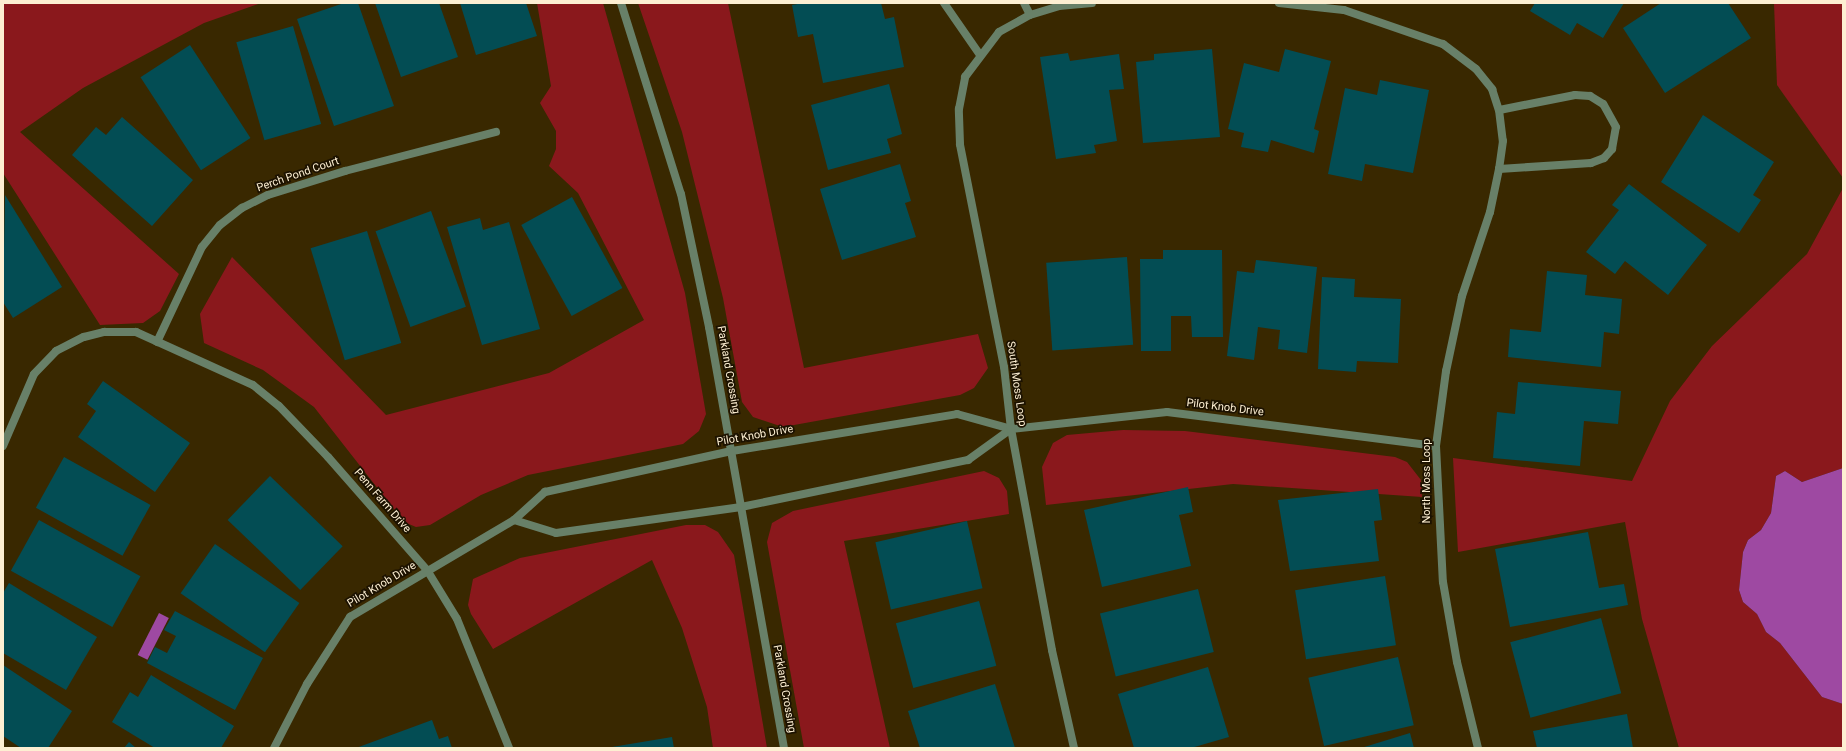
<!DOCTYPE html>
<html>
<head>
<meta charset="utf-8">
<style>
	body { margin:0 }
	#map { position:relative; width:1846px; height:751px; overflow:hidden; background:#392800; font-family:Roboto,sans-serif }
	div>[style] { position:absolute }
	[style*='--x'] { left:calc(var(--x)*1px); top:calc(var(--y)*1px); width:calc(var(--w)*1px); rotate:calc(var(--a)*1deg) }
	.green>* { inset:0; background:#8a181c }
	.water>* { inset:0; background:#9e49a2; transform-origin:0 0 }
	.building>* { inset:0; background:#034d54; transform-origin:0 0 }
	.minor>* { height:8px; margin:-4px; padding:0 4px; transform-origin:4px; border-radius:4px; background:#688068 }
	.tertiary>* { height:8px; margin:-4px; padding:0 4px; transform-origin:4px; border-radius:4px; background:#688068 }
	span { translate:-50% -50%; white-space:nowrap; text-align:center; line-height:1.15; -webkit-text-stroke:3.5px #1c1200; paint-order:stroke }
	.street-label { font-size:11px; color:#fdefd2 }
	.frame { position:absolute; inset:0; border:4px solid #fdefd2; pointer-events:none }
</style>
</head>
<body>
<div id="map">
	<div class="green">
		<div style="clip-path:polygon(3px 3px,261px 3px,204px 23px,83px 88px,20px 132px,179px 274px,160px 311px,143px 323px,100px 325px,3px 173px)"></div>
		<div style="clip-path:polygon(537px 3px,603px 3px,685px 293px,706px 414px,699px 431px,683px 444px,528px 475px,481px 495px,430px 525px,416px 527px,404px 522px,314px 407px,263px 370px,204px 343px,200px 314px,232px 257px,386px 415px,549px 373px,644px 320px,578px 193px,549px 166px,556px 149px,556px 131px,540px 103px,551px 86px)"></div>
		<div style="clip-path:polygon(638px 3px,728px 3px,804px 368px,978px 334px,988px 368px,974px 388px,960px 395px,783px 427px,753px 417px,742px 402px,723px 298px,682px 132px)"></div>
		<div style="clip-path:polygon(1774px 3px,1843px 3px,1843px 178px,1777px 85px)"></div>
		<div style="clip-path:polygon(1843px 188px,1843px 468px,1802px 482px,1785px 471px,1776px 476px,1771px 513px,1761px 530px,1748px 540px,1743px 552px,1739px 590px,1743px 602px,1757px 614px,1766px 632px,1780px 643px,1822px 697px,1843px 704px,1843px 748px,1679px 748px,1642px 619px,1625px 522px,1458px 552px,1453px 458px,1632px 481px,1670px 401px,1712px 346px,1807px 254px)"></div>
		<div style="clip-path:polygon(1123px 430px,1185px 431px,1395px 457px,1407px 462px,1421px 480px,1422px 497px,1233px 484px,1046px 505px,1042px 467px,1053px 443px,1067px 435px)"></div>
		<div style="clip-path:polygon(984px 471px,999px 478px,1007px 491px,1009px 514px,844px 541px,890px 748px,804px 748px,767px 542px,772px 523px,793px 511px)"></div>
		<div style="clip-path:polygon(686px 525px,705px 525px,718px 532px,734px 555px,767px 748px,713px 748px,707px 707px,682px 628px,652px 560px,493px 649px,471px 614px,468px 605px,473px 579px,520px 558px)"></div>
	</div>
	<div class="water">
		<div style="clip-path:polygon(1843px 468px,1843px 704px,1822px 697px,1780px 643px,1766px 632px,1757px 614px,1743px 602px,1739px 590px,1743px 552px,1748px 540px,1761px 530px,1771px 513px,1776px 476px,1785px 471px,1802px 482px)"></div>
		<div style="left:159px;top:613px;width:11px;height:47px;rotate:27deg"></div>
	</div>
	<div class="building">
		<div style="clip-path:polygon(344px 3px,358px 3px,394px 106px,334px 126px,297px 19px)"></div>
		<div style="clip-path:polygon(375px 3px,439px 3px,458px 57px,401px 77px)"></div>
		<div style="clip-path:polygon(460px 3px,526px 3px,537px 36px,476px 55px)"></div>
		<div style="clip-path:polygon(803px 3px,881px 3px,885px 19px,894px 17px,904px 67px,823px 83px,813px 34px,798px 37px,792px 5px)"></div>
		<div style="clip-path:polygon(1535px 3px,1624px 3px,1603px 38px,1577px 23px,1570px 35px,1530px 11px)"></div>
		<div style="clip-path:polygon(1661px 3px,1728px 3px,1751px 38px,1665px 93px,1623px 28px)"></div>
		<div style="left:293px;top:26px;width:102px;height:59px;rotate:74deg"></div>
		<div style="left:190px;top:45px;width:111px;height:59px;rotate:57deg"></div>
		<div style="clip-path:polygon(1212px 49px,1220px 137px,1143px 143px,1136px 62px,1154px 60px,1154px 54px)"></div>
		<div style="clip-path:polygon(1285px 49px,1331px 61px,1314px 129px,1319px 131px,1314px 153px,1271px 140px,1268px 152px,1241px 147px,1244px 133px,1228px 129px,1244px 63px,1279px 72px)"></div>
		<div style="clip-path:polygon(1068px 53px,1070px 61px,1119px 54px,1124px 89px,1109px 90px,1117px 141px,1094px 145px,1096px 153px,1056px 159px,1040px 57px)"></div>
		<div style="clip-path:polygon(1380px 80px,1429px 90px,1413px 173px,1365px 164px,1362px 181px,1328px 174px,1345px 88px,1377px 95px)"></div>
		<div style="clip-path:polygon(889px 84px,902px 134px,887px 139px,891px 153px,828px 170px,811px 105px)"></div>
		<div style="clip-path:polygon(1703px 115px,1774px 162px,1753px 195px,1761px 200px,1739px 233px,1661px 182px)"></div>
		<div style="clip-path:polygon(122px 117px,193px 180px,152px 226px,72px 155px,96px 127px,106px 135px)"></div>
		<div style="clip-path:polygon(900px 164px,911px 201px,905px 203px,916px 237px,842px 260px,820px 189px)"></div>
		<div style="clip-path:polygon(1629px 184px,1707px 245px,1668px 295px,1625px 261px,1615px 274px,1586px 252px,1619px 210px,1612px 205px)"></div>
		<div style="clip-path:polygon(5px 195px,62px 287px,13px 318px,3px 302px)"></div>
		<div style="left:572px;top:197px;width:104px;height:58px;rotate:61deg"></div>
		<div style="left:431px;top:211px;width:102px;height:59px;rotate:70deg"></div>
		<div style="clip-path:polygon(480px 218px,483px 230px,509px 222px,540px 329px,482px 345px,447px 227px)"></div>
		<div style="left:367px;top:231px;width:117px;height:59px;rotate:73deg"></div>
		<div style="clip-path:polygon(1163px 250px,1222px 250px,1223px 337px,1192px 337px,1191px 316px,1171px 316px,1171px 351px,1141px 351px,1140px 259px,1163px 259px)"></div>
		<div style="left:1127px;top:257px;width:88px;height:81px;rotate:86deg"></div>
		<div style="clip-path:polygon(1256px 260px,1317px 267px,1307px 353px,1278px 349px,1280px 330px,1258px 327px,1254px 360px,1227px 356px,1237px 271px,1254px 273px)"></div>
		<div style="clip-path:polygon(1547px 271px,1587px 275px,1585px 295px,1622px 299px,1619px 334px,1604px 332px,1601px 367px,1508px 357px,1510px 329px,1541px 332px)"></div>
		<div style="clip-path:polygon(1322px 277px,1355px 279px,1354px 297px,1401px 299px,1398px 363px,1357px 361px,1356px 372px,1318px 369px)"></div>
		<div style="clip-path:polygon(103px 381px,190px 443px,155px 492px,78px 437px,96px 411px,87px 404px)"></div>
		<div style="clip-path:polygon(1518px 382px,1621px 391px,1618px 424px,1584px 421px,1580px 466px,1493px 458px,1497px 412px,1515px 414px)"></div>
		<div style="left:64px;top:457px;width:99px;height:58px;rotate:29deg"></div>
		<div style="left:270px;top:476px;width:101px;height:61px;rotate:44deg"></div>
		<div style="clip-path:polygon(1188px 487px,1193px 512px,1179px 515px,1191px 566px,1102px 587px,1084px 510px)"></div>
		<div style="clip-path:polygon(1378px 489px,1382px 520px,1374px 521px,1379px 561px,1290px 571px,1278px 500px)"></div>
		<div style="left:39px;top:520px;width:116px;height:58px;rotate:29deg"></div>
		<div style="left:967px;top:521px;width:69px;height:94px;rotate:77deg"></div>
		<div style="clip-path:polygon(1588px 532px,1599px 588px,1624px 584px,1628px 605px,1510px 627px,1495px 549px)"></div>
		<div style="left:215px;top:544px;width:103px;height:60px;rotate:35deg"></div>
		<div style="left:1385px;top:576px;width:70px;height:91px;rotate:81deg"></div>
		<div style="clip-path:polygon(9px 583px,97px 637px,66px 690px,3px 653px,3px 593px)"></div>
		<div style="left:1198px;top:589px;width:65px;height:101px;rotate:76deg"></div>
		<div style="left:979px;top:601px;width:67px;height:86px;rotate:75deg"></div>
		<div style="clip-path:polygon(175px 611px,263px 658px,235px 710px,147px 663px,155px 647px,167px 653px,176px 636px,164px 630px)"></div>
		<div style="left:1601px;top:618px;width:78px;height:94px;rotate:75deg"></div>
		<div style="left:1398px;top:657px;width:70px;height:92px;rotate:77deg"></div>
		<div style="clip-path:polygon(3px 665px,72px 711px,48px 748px,21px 748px,3px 736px)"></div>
		<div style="clip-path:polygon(1208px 667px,1229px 737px,1191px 748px,1134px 748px,1118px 694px)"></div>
		<div style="clip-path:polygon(151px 675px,234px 726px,221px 748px,155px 748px,112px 722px,130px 692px,138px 697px)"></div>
		<div style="clip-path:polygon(995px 684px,1015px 748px,920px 748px,908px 711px)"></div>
		<div style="clip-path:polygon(1627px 714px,1633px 748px,1537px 748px,1533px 731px)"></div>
		<div style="clip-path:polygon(432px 720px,439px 739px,448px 736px,452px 748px,356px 748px)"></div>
		<div style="clip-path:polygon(1410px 733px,1414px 748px,1361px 748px)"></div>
		<div style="clip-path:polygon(672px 737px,674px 748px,612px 748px,612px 747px)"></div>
		<div style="clip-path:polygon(129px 742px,136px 748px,124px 748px)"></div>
	</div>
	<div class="minor">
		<div style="--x:944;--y:3;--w:63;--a:55.3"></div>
		<div style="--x:1024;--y:3;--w:13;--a:63"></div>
		<div style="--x:1279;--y:3;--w:65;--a:6.1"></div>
		<div style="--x:1344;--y:10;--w:105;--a:19"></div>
		<div style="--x:1443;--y:44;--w:41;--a:37.1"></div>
		<div style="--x:1476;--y:69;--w:26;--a:51"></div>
		<div style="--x:1492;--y:89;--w:22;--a:72"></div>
		<div style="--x:1499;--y:110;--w:31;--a:83"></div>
		<div style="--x:1503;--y:141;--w:28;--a:98"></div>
		<div style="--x:1499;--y:169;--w:44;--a:101.8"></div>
		<div style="--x:1490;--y:212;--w:89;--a:108.4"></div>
		<div style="--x:1462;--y:296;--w:77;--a:102"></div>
		<div style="--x:1446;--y:371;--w:76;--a:97.6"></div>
		<div style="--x:1436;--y:446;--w:136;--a:87.1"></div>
		<div style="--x:1443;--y:582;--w:81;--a:80.1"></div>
		<div style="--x:1457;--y:662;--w:89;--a:76.3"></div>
		<div style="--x:1499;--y:169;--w:92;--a:-3.7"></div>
		<div style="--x:1591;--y:163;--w:14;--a:-21"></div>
		<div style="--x:1604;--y:158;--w:12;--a:-48"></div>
		<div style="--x:1612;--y:149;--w:22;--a:-80"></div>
		<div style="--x:1616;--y:127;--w:26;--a:-119"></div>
		<div style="--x:1603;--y:104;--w:15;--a:-148"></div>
		<div style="--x:1590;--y:96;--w:15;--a:-176"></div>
		<div style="--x:1575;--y:95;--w:77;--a:168.8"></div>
		<div style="--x:157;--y:342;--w:105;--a:-64.7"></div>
		<div style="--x:202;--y:247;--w:28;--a:-51"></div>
		<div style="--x:220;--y:225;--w:28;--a:-38"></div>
		<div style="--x:242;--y:208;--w:29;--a:-27"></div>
		<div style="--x:268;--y:195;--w:81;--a:-17.3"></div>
		<div style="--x:345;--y:171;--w:156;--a:-14.5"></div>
		<div style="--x:3;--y:446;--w:78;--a:-66.7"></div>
		<div style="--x:34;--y:374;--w:32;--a:-46"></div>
		<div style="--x:56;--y:351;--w:31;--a:-27"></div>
		<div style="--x:84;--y:337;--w:21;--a:-14"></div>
		<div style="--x:104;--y:332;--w:32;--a:0"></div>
		<div style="--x:136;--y:332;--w:128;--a:24.4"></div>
		<div style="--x:253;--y:385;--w:33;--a:39"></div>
		<div style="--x:279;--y:406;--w:71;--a:46.1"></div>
		<div style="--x:328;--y:457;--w:150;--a:48.8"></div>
		<div style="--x:427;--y:570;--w:57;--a:58.5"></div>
		<div style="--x:457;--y:619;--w:139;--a:68"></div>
		<div style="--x:514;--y:520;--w:44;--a:17.2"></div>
		<div style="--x:556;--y:533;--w:187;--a:-8"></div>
		<div style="--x:741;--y:507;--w:232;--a:-11.7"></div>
		<div style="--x:968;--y:460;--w:53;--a:-35.8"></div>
		<div style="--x:274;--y:748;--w:72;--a:-62.7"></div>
		<div style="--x:307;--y:684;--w:80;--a:-57.3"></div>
		<div style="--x:350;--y:617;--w:191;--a:-30.6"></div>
		<div style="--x:514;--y:520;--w:42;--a:-42.1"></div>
		<div style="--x:545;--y:492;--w:191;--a:-12.4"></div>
		<div style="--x:732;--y:451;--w:228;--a:-9.3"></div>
		<div style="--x:957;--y:414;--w:56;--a:15.5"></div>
		<div style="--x:1011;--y:429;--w:157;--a:-6.2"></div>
		<div style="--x:1167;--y:412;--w:271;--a:7.2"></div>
		<div style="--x:1074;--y:748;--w:100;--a:-102.7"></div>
		<div style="--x:1052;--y:650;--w:225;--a:-100.5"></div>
		<div style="--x:1011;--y:429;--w:62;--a:-96.4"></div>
		<div style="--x:1004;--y:367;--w:227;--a:-101.2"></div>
		<div style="--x:960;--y:144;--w:35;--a:-92"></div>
		<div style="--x:959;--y:109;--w:33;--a:-79"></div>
		<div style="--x:965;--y:77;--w:56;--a:-52.9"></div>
		<div style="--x:999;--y:32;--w:35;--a:-29"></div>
		<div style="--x:1030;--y:15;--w:30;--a:-17"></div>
		<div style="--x:1059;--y:6;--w:33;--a:-5"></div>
	</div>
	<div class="tertiary">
		<div style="--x:621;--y:3;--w:200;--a:72.6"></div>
		<div style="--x:681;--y:194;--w:136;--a:78.1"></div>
		<div style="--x:709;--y:327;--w:428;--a:79.9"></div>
	</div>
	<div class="street-label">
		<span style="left:298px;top:175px;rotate:-19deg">Perch Pond Court</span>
		<span style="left:728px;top:370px;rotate:80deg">Parkland Crossing</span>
		<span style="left:1016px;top:384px;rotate:82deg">South Moss Loop</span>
		<span style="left:1225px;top:408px;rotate:7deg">Pilot Knob Drive</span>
		<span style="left:755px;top:436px;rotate:-10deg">Pilot Knob Drive</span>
		<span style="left:1427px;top:481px;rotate:-90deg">North Moss Loop</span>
		<span style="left:382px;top:501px;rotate:49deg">Penn Farm Drive</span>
		<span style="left:382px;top:585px;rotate:-31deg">Pilot Knob Drive</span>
		<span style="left:784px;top:689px;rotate:80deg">Parkland Crossing</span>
	</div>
	<div class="frame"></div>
</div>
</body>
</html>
